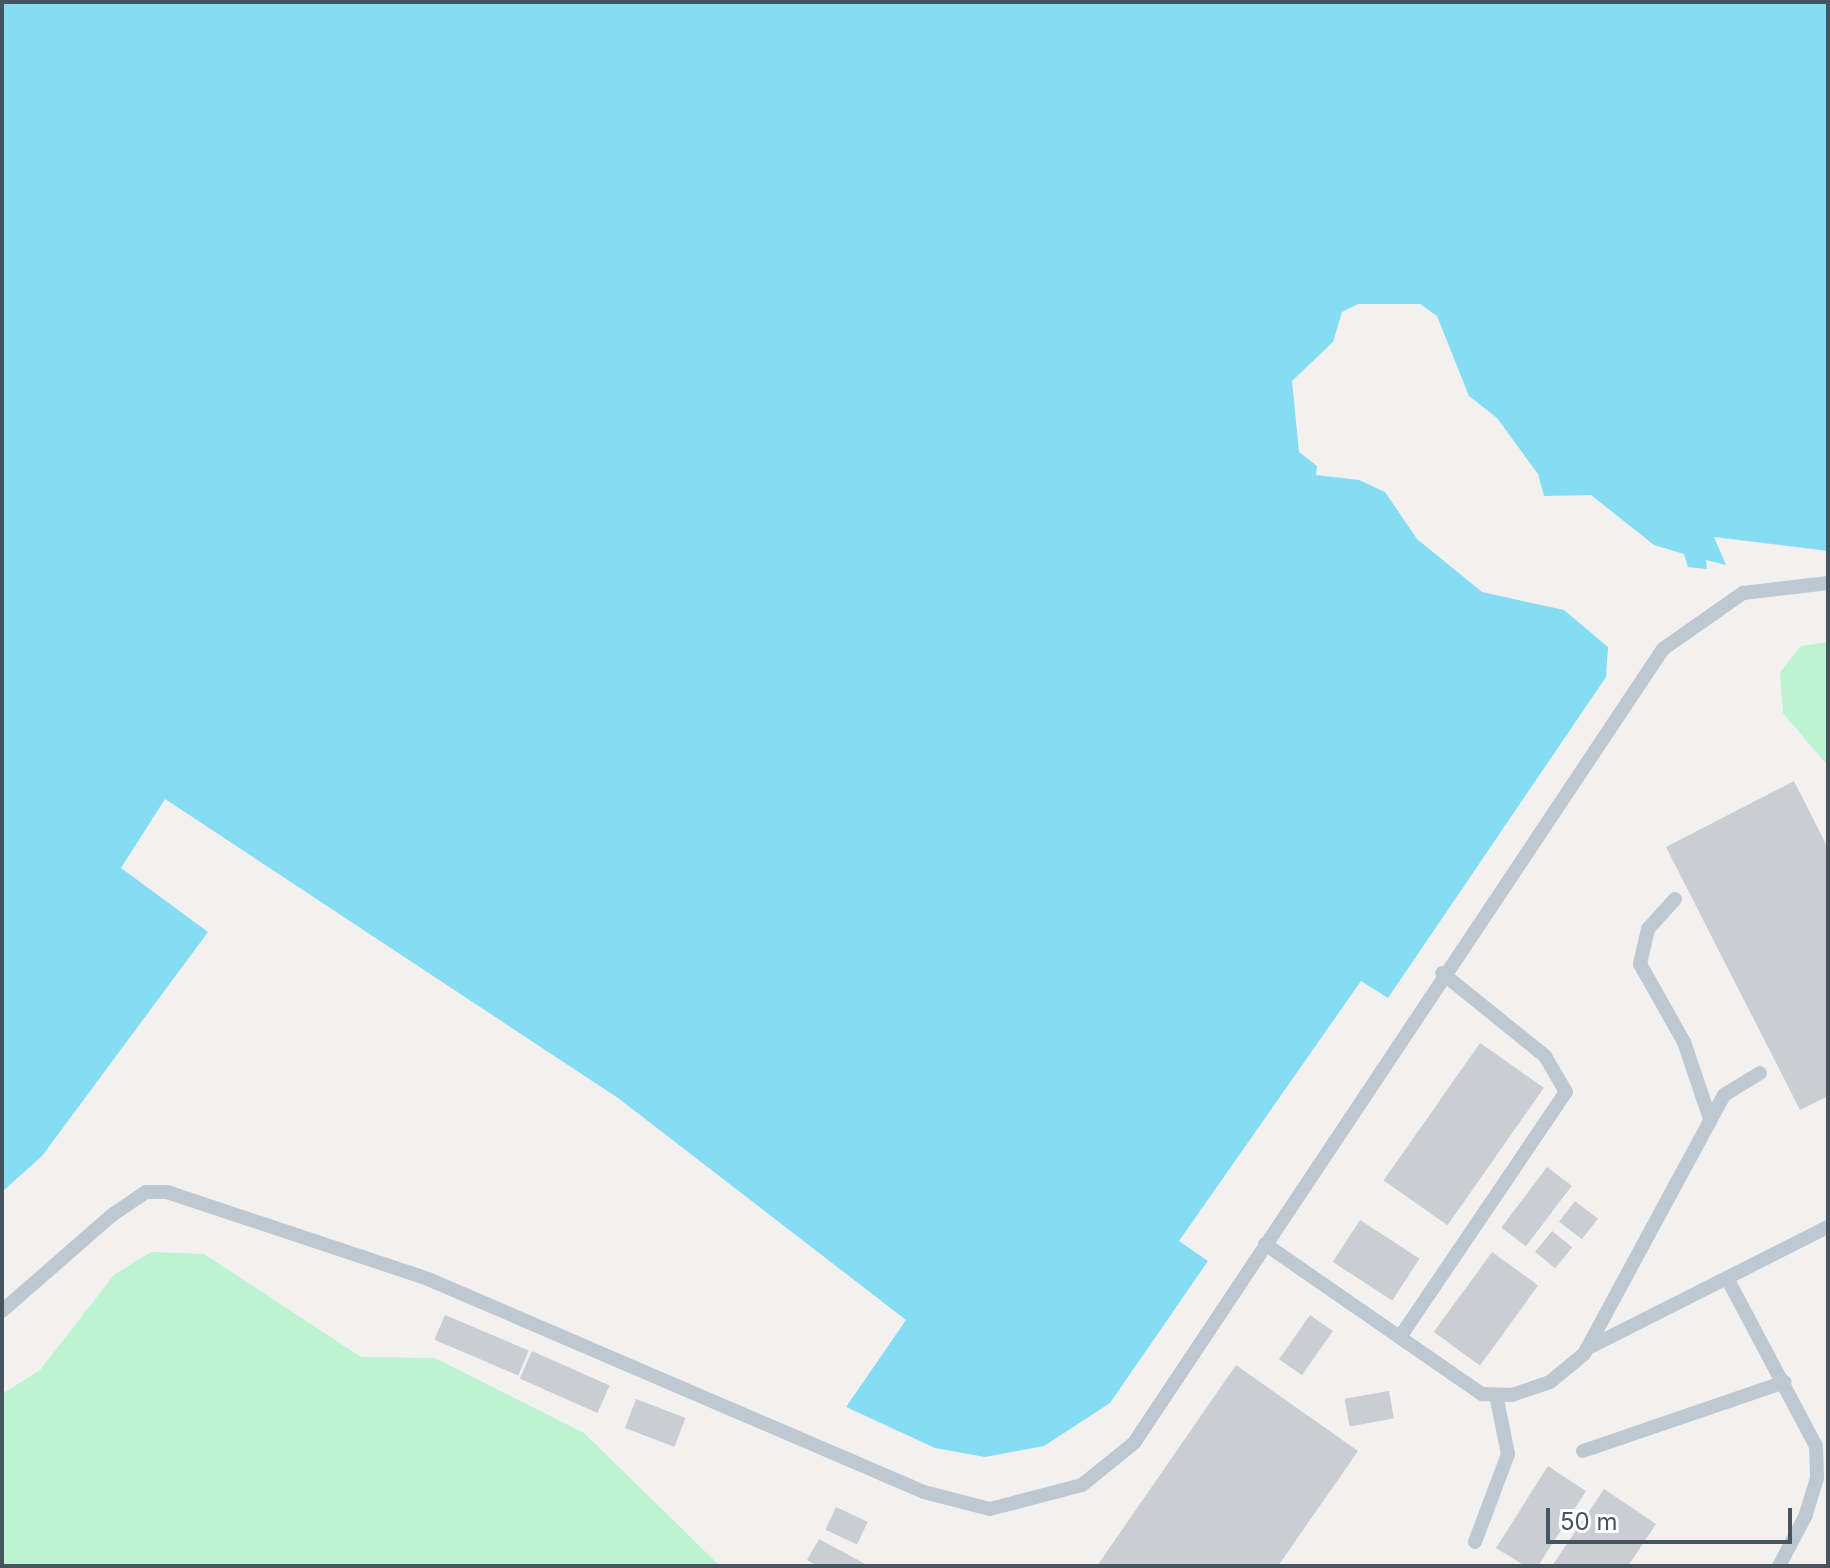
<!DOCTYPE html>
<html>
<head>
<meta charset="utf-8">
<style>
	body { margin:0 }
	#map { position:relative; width:1830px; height:1568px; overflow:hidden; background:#f3f0f0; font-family:Inter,sans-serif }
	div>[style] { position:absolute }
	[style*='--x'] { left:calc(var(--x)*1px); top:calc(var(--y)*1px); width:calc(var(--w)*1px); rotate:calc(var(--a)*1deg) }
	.green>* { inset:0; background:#bcf4d2 }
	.water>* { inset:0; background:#85ddf4 }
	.building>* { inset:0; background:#cacdd3; transform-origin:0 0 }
	.lane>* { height:14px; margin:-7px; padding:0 7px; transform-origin:7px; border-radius:7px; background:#bdc8d1 }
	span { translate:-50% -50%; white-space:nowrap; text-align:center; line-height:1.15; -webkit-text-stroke:8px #fff; paint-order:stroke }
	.frame { position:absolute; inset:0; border:4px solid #465460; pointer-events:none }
	.scale { position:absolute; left:1546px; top:1508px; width:246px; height:36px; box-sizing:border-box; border:4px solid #465460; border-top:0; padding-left:10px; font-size:24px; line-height:28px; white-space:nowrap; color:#465460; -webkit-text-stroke:6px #fff; paint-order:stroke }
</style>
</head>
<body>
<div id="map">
	<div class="green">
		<div style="clip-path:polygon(1828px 642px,1828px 766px,1783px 713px,1780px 672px,1801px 646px)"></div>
		<div style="clip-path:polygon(151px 1252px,204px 1254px,361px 1357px,435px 1358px,584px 1433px,720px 1566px,2px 1566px,2px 1394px,40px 1370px,114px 1275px)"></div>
	</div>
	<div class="water">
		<div style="clip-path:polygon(2px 2px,1828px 2px,1828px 551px,1714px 537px,1726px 565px,1706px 560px,1707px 569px,1688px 567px,1684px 554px,1654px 545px,1591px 495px,1544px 496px,1538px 474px,1497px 418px,1469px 396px,1437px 316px,1420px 304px,1358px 304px,1342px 312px,1333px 342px,1292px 381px,1299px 452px,1317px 466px,1316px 475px,1359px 480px,1385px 492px,1417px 539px,1482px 592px,1564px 610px,1608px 647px,1606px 677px,1388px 998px,1361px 981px,1179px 1241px,1208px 1261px,1110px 1403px,1044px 1446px,985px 1457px,935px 1448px,846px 1407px,906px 1320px,618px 1098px,165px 799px,121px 868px,208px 932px,42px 1156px,2px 1192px)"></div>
	</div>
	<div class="building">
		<div style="clip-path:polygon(1794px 781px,1828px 848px,1828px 1096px,1800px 1110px,1666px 847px)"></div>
		<div style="left:1480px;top:1043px;width:78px;height:168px;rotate:35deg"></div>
		<div style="left:1547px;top:1167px;width:31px;height:76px;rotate:37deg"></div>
		<div style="left:1575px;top:1201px;width:29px;height:26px;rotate:38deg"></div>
		<div style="left:1360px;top:1220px;width:71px;height:50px;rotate:33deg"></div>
		<div style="left:1552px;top:1231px;width:26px;height:27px;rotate:39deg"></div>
		<div style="left:1492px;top:1252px;width:57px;height:99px;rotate:36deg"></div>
		<div style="left:445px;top:1315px;width:91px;height:27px;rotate:23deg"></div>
		<div style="left:1310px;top:1315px;width:28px;height:54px;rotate:35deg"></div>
		<div style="left:532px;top:1351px;width:85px;height:30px;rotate:24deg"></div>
		<div style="clip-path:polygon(1236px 1365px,1358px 1451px,1278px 1566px,1097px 1566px)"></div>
		<div style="left:1389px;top:1391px;width:28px;height:45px;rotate:80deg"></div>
		<div style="left:636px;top:1399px;width:53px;height:31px;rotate:21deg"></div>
		<div style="clip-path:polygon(1548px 1466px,1586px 1491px,1538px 1566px,1525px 1566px,1496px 1548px)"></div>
		<div style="clip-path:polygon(1604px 1489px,1656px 1524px,1628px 1566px,1552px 1566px)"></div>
		<div style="left:836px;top:1507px;width:35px;height:25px;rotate:25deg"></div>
		<div style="clip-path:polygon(819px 1539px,869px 1566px,818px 1566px,807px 1560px)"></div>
	</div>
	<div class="lane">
		<div style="--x:1675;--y:899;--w:40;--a:132"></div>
		<div style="--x:1648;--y:929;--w:36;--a:103"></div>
		<div style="--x:1640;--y:964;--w:90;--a:60.6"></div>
		<div style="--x:1684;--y:1042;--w:81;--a:71.3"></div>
		<div style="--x:1265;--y:1244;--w:264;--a:34.7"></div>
		<div style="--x:1482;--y:1394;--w:30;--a:2"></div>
		<div style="--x:1512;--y:1395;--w:40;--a:-18.9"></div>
		<div style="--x:1550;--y:1382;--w:44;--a:-39.5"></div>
		<div style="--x:1584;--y:1354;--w:294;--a:-61.6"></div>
		<div style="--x:1724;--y:1095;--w:42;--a:-31.4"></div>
		<div style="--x:1727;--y:1278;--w:190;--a:62.1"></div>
		<div style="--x:1816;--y:1446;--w:32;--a:88"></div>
		<div style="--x:1817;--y:1478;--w:39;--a:107"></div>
		<div style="--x:1806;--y:1515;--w:58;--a:117.9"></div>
		<div style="--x:2;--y:1311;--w:146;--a:-41.1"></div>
		<div style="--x:112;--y:1215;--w:41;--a:-34.1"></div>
		<div style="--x:146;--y:1192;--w:21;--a:0"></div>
		<div style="--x:167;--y:1192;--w:275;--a:18.4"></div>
		<div style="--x:428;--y:1279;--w:540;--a:23.24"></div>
		<div style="--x:924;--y:1492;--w:68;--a:14.4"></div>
		<div style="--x:990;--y:1509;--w:95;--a:-14.6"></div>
		<div style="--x:1082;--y:1485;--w:67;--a:-38.9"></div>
		<div style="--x:1134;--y:1443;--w:954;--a:-56.33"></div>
		<div style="--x:1663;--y:649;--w:98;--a:-35"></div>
		<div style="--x:1743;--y:593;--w:86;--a:-6.7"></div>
		<div style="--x:1400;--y:1337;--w:296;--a:-55.9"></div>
		<div style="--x:1566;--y:1092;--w:42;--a:-120.3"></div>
		<div style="--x:1545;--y:1056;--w:132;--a:-141.1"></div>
		<div style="--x:1588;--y:1348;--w:269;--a:-26.8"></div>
		<div style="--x:1583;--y:1451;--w:213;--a:-18.9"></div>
		<div style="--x:1475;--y:1542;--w:94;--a:-69.4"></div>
		<div style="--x:1508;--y:1454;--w:60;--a:-101.5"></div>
	</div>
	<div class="frame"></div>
	<div class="scale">50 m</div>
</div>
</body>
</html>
